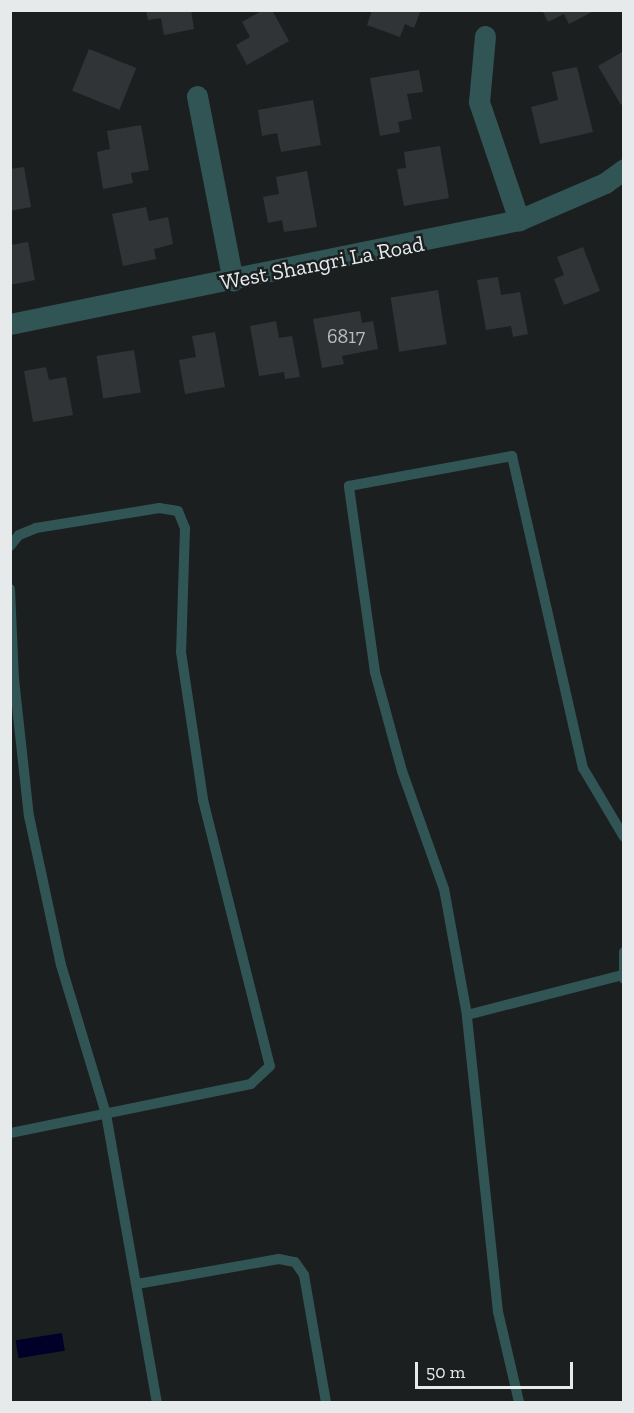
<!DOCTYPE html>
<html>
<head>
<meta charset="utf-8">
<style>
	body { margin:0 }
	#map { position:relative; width:634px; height:1413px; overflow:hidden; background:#1c1f20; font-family:"Zilla Slab",serif }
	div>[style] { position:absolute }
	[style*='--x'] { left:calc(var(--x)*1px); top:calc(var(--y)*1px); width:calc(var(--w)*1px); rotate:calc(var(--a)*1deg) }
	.water>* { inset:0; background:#000029; transform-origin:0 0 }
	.building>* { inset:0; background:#313436; transform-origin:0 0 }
	.lane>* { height:10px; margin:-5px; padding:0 5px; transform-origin:5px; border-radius:5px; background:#315555 }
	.street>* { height:21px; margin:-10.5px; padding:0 10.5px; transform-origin:10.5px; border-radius:10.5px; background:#315555 }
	span { translate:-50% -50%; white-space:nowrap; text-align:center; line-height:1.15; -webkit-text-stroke:5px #1c1f20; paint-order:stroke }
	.number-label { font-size:20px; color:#babcbe }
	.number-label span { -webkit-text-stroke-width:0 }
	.street-label { font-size:22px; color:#e7eaeb }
	.frame { position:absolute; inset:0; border:12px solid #e7eaeb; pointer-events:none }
	.scale { position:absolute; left:415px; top:1362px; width:158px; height:27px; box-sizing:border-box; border:3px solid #e7eaeb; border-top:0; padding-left:8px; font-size:18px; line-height:21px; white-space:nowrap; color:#e7eaeb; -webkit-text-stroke:4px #1c1f20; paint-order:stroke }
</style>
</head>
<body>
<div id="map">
	<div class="water">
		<div style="left:62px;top:1333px;width:18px;height:47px;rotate:81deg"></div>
	</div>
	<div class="building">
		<div style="clip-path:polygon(146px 10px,191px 10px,194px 29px,164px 35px,161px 18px,148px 20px)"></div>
		<div style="clip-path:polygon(263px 10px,272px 10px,289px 41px,247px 65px,236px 45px,250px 37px,242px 22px)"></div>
		<div style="clip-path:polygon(372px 10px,421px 10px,414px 28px,405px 24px,400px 37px,367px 25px)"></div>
		<div style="clip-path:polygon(542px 10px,596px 10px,569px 24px,564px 14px,548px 22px)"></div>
		<div style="left:89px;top:49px;width:51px;height:45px;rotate:22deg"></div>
		<div style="clip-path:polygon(624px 51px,624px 103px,621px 105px,598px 66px)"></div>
		<div style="clip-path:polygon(577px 67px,593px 132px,540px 144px,531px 107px,558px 100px,552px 72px)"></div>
		<div style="clip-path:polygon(419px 70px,423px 92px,407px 94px,412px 119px,398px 122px,400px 132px,380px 136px,370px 78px)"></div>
		<div style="clip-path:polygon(313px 100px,321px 145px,281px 152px,277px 133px,262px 136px,258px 110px)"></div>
		<div style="clip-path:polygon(141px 125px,149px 170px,131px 173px,133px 183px,103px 189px,97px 152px,110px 149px,107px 131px)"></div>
		<div style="clip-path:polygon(440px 146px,449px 198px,404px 206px,397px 169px,406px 168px,404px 152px)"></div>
		<div style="clip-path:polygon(24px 167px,31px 207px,10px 211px,10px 169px)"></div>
		<div style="clip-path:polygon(307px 171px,317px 227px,284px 232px,282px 220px,268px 223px,263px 197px,279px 194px,276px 177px)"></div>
		<div style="clip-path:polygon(146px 207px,149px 221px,168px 217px,173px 244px,154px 249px,156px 259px,123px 266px,112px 214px)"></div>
		<div style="clip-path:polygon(28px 242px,35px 280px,10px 285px,10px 245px)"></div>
		<div style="clip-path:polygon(583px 247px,600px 291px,564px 305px,554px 279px,564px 275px,557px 257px)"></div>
		<div style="clip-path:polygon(498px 277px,501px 295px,520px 292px,528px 334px,513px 337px,511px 326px,486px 330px,477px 280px)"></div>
		<div style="left:438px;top:290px;width:55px;height:48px;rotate:81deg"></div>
		<div style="clip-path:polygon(360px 311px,362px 323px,373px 321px,378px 349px,342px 356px,344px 364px,322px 368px,313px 319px)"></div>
		<div style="clip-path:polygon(276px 321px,279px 338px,292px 336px,300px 377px,285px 379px,284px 372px,259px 376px,250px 326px)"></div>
		<div style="clip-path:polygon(215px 332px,225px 387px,185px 394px,179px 360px,196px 357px,192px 336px)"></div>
		<div style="left:134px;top:350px;width:43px;height:38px;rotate:81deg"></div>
		<div style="clip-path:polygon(46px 367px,49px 380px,66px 377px,73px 415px,33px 422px,24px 371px)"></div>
	</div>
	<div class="lane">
		<div style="--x:10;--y:546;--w:14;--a:-51"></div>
		<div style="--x:19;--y:535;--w:18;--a:-22"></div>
		<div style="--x:36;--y:528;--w:125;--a:-9.2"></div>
		<div style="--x:159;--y:508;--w:19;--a:9"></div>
		<div style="--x:178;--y:511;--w:18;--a:68"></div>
		<div style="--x:185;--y:528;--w:124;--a:91.8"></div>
		<div style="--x:181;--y:652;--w:150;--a:81.5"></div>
		<div style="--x:203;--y:800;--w:274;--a:75.9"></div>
		<div style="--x:270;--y:1066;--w:26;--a:137"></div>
		<div style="--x:251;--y:1084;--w:246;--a:168.5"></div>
		<div style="--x:10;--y:589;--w:90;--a:87.5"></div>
		<div style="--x:14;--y:679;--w:138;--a:83.8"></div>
		<div style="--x:29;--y:816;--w:152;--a:77.9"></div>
		<div style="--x:61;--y:965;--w:156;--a:73.2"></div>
		<div style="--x:106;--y:1114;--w:292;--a:80"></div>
		<div style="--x:624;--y:952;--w:27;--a:90"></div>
		<div style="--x:467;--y:1015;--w:161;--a:-14.4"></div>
		<div style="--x:137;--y:1284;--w:144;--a:-10"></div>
		<div style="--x:279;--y:1259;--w:16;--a:11"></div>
		<div style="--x:295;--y:1262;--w:16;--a:55"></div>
		<div style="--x:304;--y:1275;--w:129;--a:80.2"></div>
		<div style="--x:519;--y:1402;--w:92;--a:-103.1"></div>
		<div style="--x:498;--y:1312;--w:299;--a:-96"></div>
		<div style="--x:467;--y:1015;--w:128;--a:-100.3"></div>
		<div style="--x:444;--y:889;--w:125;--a:-109.6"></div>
		<div style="--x:402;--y:771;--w:103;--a:-105.3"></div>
		<div style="--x:375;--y:672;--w:188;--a:-98"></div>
		<div style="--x:349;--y:486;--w:166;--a:-10.4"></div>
		<div style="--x:512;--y:456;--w:320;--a:77.2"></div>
		<div style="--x:583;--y:768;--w:80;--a:59.3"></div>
	</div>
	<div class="street">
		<div style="--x:485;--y:36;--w:66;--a:95.2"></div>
		<div style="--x:479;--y:102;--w:125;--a:71.3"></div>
		<div style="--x:197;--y:96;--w:188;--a:79"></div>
		<div style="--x:10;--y:324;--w:520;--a:-11.55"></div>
		<div style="--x:519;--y:220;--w:94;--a:-23.3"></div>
		<div style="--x:605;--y:183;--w:24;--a:-36"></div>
	</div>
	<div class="number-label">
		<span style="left:346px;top:336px">6817</span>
	</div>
	<div class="street-label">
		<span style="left:322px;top:263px;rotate:-11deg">West Shangri La Road</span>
	</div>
	<div class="frame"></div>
	<div class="scale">50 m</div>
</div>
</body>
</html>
